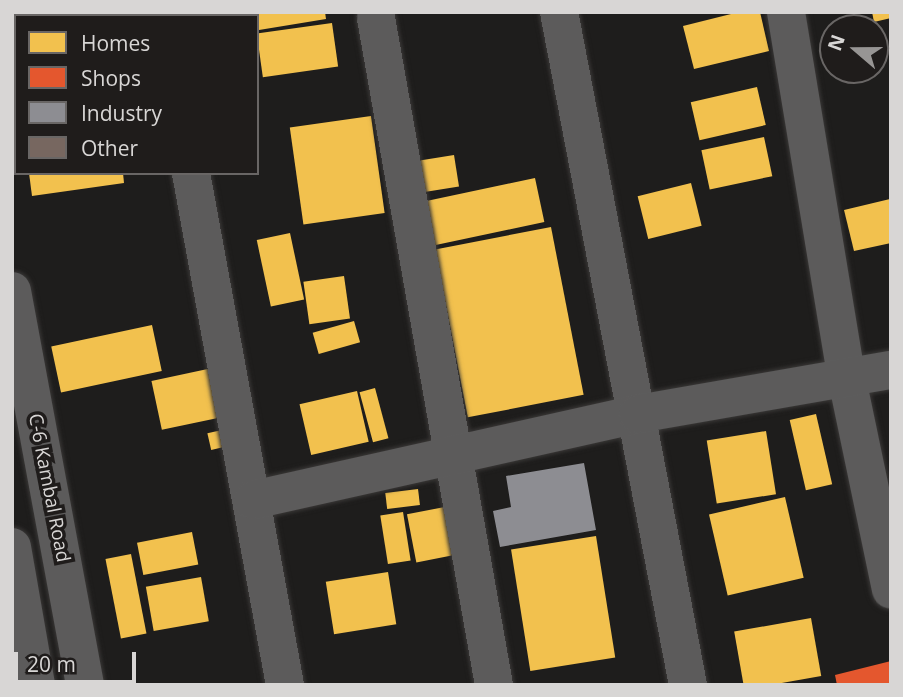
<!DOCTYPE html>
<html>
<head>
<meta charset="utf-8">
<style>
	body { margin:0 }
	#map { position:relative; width:903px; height:697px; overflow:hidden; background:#1e1d1c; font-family:"Open Sans",sans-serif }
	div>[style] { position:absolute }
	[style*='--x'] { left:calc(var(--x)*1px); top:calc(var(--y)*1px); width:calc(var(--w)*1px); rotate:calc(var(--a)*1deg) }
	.homes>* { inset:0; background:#f2c14e; transform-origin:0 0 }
	.shops>* { inset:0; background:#e4572e }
	.industry>* { inset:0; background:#8d8d92 }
	.building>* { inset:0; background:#776760 }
	.roads { filter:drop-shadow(0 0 2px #3a3837) drop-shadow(0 0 2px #3a3837) }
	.street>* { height:38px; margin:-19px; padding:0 19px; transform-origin:19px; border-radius:19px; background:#5c5b5b }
	.secondary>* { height:38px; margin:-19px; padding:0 19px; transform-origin:19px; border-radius:19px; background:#5c5b5b }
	span { translate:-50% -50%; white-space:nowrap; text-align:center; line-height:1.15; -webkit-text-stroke:7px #1f1c1b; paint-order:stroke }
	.street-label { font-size:19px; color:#d8d6d5 }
	.frame { position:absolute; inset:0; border:14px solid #d8d6d5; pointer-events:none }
	.legend { position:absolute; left:14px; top:14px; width:245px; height:161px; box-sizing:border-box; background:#1f1c1b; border:2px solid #696665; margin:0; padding:9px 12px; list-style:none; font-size:21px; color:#d8d6d5 }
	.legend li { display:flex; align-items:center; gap:14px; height:35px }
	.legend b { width:35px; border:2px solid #696665 }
	.north { position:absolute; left:819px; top:14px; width:70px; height:70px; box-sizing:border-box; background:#1f1c1b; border:2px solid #696665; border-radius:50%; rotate:290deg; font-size:19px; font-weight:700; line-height:28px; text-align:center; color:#d8d6d5 }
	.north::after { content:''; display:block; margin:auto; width:24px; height:32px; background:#979594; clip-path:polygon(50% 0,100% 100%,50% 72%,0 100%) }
	.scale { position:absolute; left:14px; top:652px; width:122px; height:32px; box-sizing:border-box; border:4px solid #d8d6d5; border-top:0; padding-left:9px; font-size:21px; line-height:24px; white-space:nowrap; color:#d8d6d5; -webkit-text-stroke:5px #1f1c1b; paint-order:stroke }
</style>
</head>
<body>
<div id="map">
	<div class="homes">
		<div style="clip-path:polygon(256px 12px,325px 12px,326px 19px,259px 30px)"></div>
		<div style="clip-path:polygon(739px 12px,760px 12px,769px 51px,694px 69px,683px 26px)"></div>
		<div style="clip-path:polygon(872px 12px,891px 12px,891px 18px,874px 22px)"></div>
		<div style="left:332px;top:23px;width:44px;height:76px;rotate:82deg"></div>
		<div style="left:757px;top:87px;width:39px;height:68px;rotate:77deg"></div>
		<div style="left:371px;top:116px;width:98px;height:82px;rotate:82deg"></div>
		<div style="left:764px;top:137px;width:40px;height:64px;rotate:78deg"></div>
		<div style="left:454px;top:155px;width:32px;height:41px;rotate:81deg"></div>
		<div style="clip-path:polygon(29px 173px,123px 173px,124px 183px,32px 196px)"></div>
		<div style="left:535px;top:178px;width:45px;height:117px;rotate:78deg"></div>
		<div style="left:691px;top:183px;width:44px;height:55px;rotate:76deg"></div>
		<div style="clip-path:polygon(890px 199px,891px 243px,854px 251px,844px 210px)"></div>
		<div style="left:551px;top:227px;width:171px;height:118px;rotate:79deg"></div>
		<div style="left:290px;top:233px;width:68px;height:34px;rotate:78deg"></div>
		<div style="left:344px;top:276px;width:43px;height:41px;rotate:82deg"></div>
		<div style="left:354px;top:321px;width:22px;height:43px;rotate:74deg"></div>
		<div style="left:152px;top:325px;width:47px;height:103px;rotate:78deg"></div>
		<div style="left:217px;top:367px;width:50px;height:67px;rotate:78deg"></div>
		<div style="left:375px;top:388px;width:52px;height:16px;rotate:75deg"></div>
		<div style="left:357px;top:391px;width:52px;height:59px;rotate:77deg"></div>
		<div style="left:816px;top:414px;width:72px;height:27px;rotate:77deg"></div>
		<div style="left:222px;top:430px;width:17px;height:15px;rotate:77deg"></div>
		<div style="left:766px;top:431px;width:64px;height:60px;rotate:81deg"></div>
		<div style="left:418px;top:489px;width:16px;height:33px;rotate:83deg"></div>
		<div style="left:785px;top:497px;width:83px;height:78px;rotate:77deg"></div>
		<div style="left:460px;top:504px;width:49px;height:54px;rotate:79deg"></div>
		<div style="left:403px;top:512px;width:49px;height:23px;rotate:81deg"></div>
		<div style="left:192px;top:532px;width:33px;height:56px;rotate:79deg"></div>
		<div style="left:596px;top:536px;width:123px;height:86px;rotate:81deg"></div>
		<div style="left:131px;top:554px;width:81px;height:26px;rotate:79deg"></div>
		<div style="left:388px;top:572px;width:53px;height:63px;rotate:81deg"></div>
		<div style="left:201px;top:577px;width:45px;height:56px;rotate:80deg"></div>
		<div style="left:811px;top:618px;width:59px;height:78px;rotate:80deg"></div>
	</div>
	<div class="shops">
		<div style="clip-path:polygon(891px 661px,891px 685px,837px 685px,835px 675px)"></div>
	</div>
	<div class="industry">
		<div style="clip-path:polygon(584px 463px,596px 530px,500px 547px,493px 511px,511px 507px,506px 476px)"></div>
	</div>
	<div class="building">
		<div style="clip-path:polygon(12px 655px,26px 685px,12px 685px)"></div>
	</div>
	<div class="roads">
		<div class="street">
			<div style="--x:160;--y:12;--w:4;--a:76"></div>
			<div style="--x:559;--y:12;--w:685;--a:79.15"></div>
			<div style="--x:786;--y:12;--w:372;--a:80.6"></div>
			<div style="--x:847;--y:379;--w:215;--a:78.2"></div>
			<div style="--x:376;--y:18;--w:677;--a:79.97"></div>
			<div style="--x:191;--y:173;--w:521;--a:79.6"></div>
			<div style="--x:253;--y:500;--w:394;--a:-12.6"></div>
			<div style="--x:638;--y:414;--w:257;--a:-9.9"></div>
		</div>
		<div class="secondary">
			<div style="--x:12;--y:291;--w:401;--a:79.5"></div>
			<div style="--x:12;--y:547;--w:140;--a:80.1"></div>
		</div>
	</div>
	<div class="street-label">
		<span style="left:49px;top:488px;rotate:79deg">C-6 Kambal Road</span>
	</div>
	<div class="frame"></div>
	<ul class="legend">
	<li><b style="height:19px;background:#f2c14e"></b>Homes</li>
	<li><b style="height:19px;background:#e4572e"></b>Shops</li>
	<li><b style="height:19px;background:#8d8d92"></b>Industry</li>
	<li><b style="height:19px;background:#776760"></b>Other</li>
	</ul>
	<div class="north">N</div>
	<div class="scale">20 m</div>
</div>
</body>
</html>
